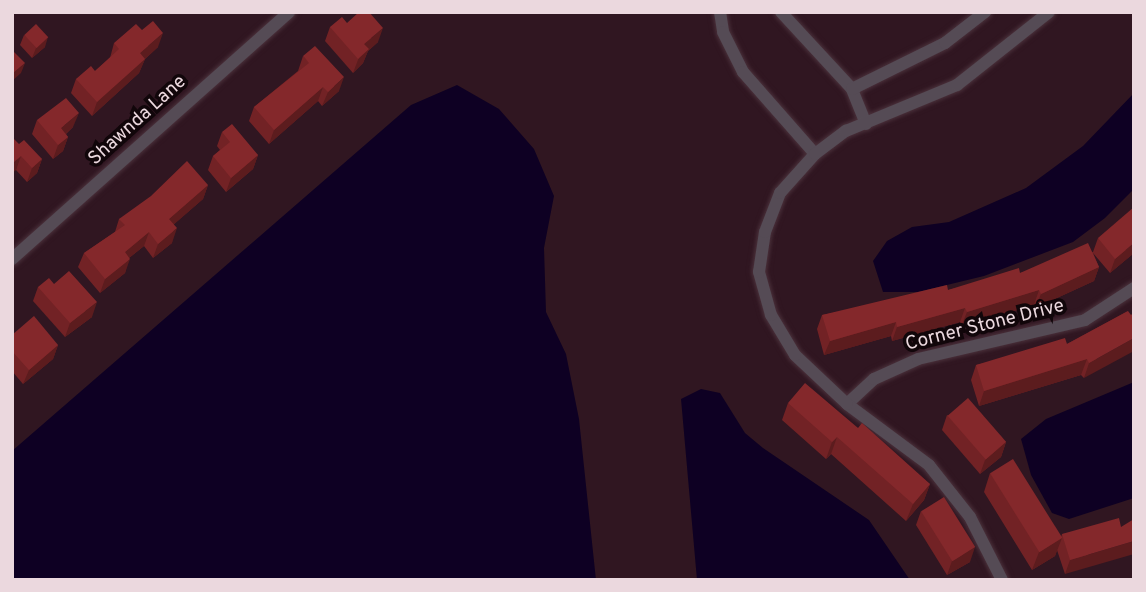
<!DOCTYPE html>
<html>
<head>
<meta charset="utf-8">
<style>
	body { margin:0 }
	#map { position:relative; width:1146px; height:592px; overflow:hidden; background:#301621; font-family:Overpass,sans-serif }
	div>[style] { position:absolute }
	[style*='--x'] { left:calc(var(--x)*1px); top:calc(var(--y)*1px); width:calc(var(--w)*1px); rotate:calc(var(--a)*1deg) }
	.water>* { inset:0; background:#0e0023 }
	.roads { filter:drop-shadow(0 0 2px #4a313b) drop-shadow(0 0 2px #4a313b) }
	.minor>* { height:12px; margin:-6px; padding:0 6px; transform-origin:6px; border-radius:6px; background:#554b55 }
	.wall>* { inset:0; background:#722225 }
	.shaded-wall>* { inset:0; background:#5c1c1e }
	.building>* { inset:0; background:#84282b; transform-origin:0 0 }
	span { translate:-50% -50%; white-space:nowrap; text-align:center; line-height:1.15; -webkit-text-stroke:7px #11060a; paint-order:stroke }
	.street-label { font-size:19px; color:#ebd8de }
	.frame { position:absolute; inset:0; border:14px solid #ebd8de; pointer-events:none }
</style>
</head>
<body>
<div id="map">
	<div class="water">
		<div style="clip-path:polygon(457px 85px,499px 109px,534px 149px,554px 196px,544px 248px,546px 312px,566px 354px,579px 419px,596px 580px,12px 580px,12px 451px,411px 105px)"></div>
		<div style="clip-path:polygon(1134px 93px,1134px 189px,1105px 218px,1073px 242px,984px 276px,918px 292px,883px 292px,873px 261px,887px 241px,912px 227px,949px 222px,1026px 188px,1083px 146px)"></div>
		<div style="clip-path:polygon(1134px 382px,1134px 498px,1069px 519px,1052px 513px,1031px 475px,1021px 439px,1046px 419px)"></div>
		<div style="clip-path:polygon(701px 389px,720px 393px,745px 433px,763px 448px,869px 520px,910px 580px,697px 580px,681px 399px)"></div>
	</div>
	<div class="roads">
		<div class="minor">
			<div style="--x:720;--y:12;--w:20;--a:81"></div>
			<div style="--x:723;--y:32;--w:45;--a:63.4"></div>
			<div style="--x:743;--y:72;--w:109;--a:48.7"></div>
			<div style="--x:781;--y:12;--w:105;--a:47.3"></div>
			<div style="--x:866;--y:124;--w:38;--a:-112"></div>
			<div style="--x:852;--y:89;--w:104;--a:-26.3"></div>
			<div style="--x:945;--y:43;--w:51;--a:-37.8"></div>
			<div style="--x:12;--y:259;--w:371;--a:-41.7"></div>
			<div style="--x:847;--y:404;--w:37;--a:-43"></div>
			<div style="--x:874;--y:379;--w:48;--a:-24.4"></div>
			<div style="--x:918;--y:359;--w:171;--a:-13.1"></div>
			<div style="--x:1085;--y:320;--w:59;--a:-33.1"></div>
			<div style="--x:1002;--y:580;--w:71;--a:-116.9"></div>
			<div style="--x:970;--y:517;--w:66;--a:-128.3"></div>
			<div style="--x:929;--y:465;--w:102;--a:-143.4"></div>
			<div style="--x:847;--y:404;--w:71;--a:-136.7"></div>
			<div style="--x:795;--y:355;--w:47;--a:-121"></div>
			<div style="--x:771;--y:315;--w:45;--a:-105.6"></div>
			<div style="--x:759;--y:272;--w:40;--a:-81.5"></div>
			<div style="--x:765;--y:232;--w:42;--a:-69"></div>
			<div style="--x:780;--y:193;--w:52;--a:-48.1"></div>
			<div style="--x:815;--y:154;--w:39;--a:-37"></div>
			<div style="--x:846;--y:131;--w:120;--a:-22.5"></div>
			<div style="--x:957;--y:85;--w:117;--a:-38.4"></div>
		</div>
	</div>
	<div class="wall">
		<div style="clip-path:polygon(347px 23px,378px 42px,368px 51px,363px 63px,353px 73px,325px 41px,330px 27px)"></div>
		<div style="clip-path:polygon(24px 35px,45px 47px,32px 58px,20px 45px)"></div>
		<div style="clip-path:polygon(114px 43px,158px 47px,145px 59px,139px 73px,92px 116px,71px 93px,76px 79px,95px 71px,110px 58px)"></div>
		<div style="clip-path:polygon(303px 56px,339px 91px,322px 106px,318px 101px,269px 144px,249px 121px,254px 107px,298px 71px)"></div>
		<div style="clip-path:polygon(37px 120px,73px 127px,66px 134px,68px 137px,63px 151px,53px 159px,32px 134px)"></div>
		<div style="clip-path:polygon(222px 132px,258px 155px,253px 169px,226px 192px,208px 170px,213px 156px,220px 150px,217px 146px)"></div>
		<div style="clip-path:polygon(19px 144px,42px 159px,37px 173px,27px 182px,16px 170px)"></div>
		<div style="clip-path:polygon(208px 185px,203px 199px,174px 224px,172px 243px,153px 258px,144px 246px,129px 258px,125px 273px,100px 293px,78px 267px,84px 253px,115px 232px,119px 219px)"></div>
		<div style="clip-path:polygon(1098px 238px,1134px 253px,1110px 273px,1093px 253px,1099px 267px,1094px 281px,1035px 308px,1034px 305px,961px 327px,960px 322px,892px 341px,891px 336px,824px 355px,817px 329px,822px 315px,948px 290px,1020px 273px,1093px 252px)"></div>
		<div style="clip-path:polygon(54px 284px,92px 317px,65px 337px,33px 301px,38px 287px)"></div>
		<div style="clip-path:polygon(1128px 311px,1084px 378px,1081px 375px,979px 406px,971px 380px,976px 365px,1067px 344px)"></div>
		<div style="clip-path:polygon(12px 335px,58px 345px,53px 359px,23px 384px,12px 371px)"></div>
		<div style="clip-path:polygon(788px 403px,858px 428px,930px 484px,924px 500px,906px 521px,831px 454px,826px 459px,782px 420px)"></div>
		<div style="clip-path:polygon(947px 415px,1006px 442px,1001px 457px,980px 474px,942px 430px)"></div>
		<div style="clip-path:polygon(990px 473px,1061px 537px,1062px 534px,1121px 527px,1065px 574px,1057px 550px,1055px 556px,1032px 570px,984px 492px)"></div>
		<div style="clip-path:polygon(921px 511px,970px 562px,947px 575px,916px 525px)"></div>
	</div>
	<div class="shaded-wall">
		<div style="clip-path:polygon(383px 28px,378px 42px,368px 51px,363px 63px,353px 73px,364px 44px)"></div>
		<div style="clip-path:polygon(163px 33px,158px 47px,145px 59px,139px 73px,92px 116px,97px 102px,140px 53px)"></div>
		<div style="clip-path:polygon(48px 37px,45px 47px,32px 58px,36px 48px)"></div>
		<div style="clip-path:polygon(25px 63px,21px 73px,12px 81px,12px 74px)"></div>
		<div style="clip-path:polygon(344px 77px,339px 91px,322px 106px,328px 92px)"></div>
		<div style="clip-path:polygon(323px 87px,318px 101px,269px 144px,274px 130px)"></div>
		<div style="clip-path:polygon(79px 113px,73px 127px,56px 142px,61px 128px)"></div>
		<div style="clip-path:polygon(68px 137px,63px 151px,53px 159px,58px 145px)"></div>
		<div style="clip-path:polygon(258px 155px,253px 169px,226px 192px,231px 178px)"></div>
		<div style="clip-path:polygon(21px 156px,16px 170px,12px 173px,12px 164px)"></div>
		<div style="clip-path:polygon(42px 159px,37px 173px,27px 182px,32px 168px)"></div>
		<div style="clip-path:polygon(208px 185px,203px 199px,164px 233px,169px 219px)"></div>
		<div style="clip-path:polygon(177px 228px,172px 243px,153px 258px,158px 244px)"></div>
		<div style="clip-path:polygon(149px 232px,144px 246px,119px 266px,125px 252px)"></div>
		<div style="clip-path:polygon(1134px 243px,1134px 253px,1110px 273px,1115px 259px)"></div>
		<div style="clip-path:polygon(130px 259px,125px 273px,100px 293px,105px 279px)"></div>
		<div style="clip-path:polygon(1099px 267px,1094px 281px,1035px 308px,1041px 294px)"></div>
		<div style="clip-path:polygon(1039px 290px,1034px 305px,961px 327px,967px 312px)"></div>
		<div style="clip-path:polygon(97px 302px,92px 317px,65px 337px,70px 323px)"></div>
		<div style="clip-path:polygon(965px 308px,960px 322px,892px 341px,897px 327px)"></div>
		<div style="clip-path:polygon(896px 322px,891px 336px,824px 355px,830px 341px)"></div>
		<div style="clip-path:polygon(1134px 338px,1134px 351px,1084px 378px,1089px 363px)"></div>
		<div style="clip-path:polygon(58px 345px,53px 359px,23px 384px,29px 370px)"></div>
		<div style="clip-path:polygon(1087px 359px,1081px 375px,979px 406px,984px 391px)"></div>
		<div style="clip-path:polygon(837px 437px,831px 454px,826px 459px,832px 442px)"></div>
		<div style="clip-path:polygon(1006px 442px,1001px 457px,980px 474px,985px 460px)"></div>
		<div style="clip-path:polygon(930px 484px,924px 500px,906px 521px,913px 504px)"></div>
		<div style="clip-path:polygon(1062px 538px,1055px 556px,1032px 570px,1039px 552px)"></div>
		<div style="clip-path:polygon(1134px 541px,1134px 554px,1065px 574px,1070px 560px)"></div>
		<div style="clip-path:polygon(975px 547px,970px 562px,947px 575px,952px 561px)"></div>
	</div>
	<div class="building">
		<div style="clip-path:polygon(359px 12px,369px 12px,383px 28px,364px 44px,369px 49px,358px 59px,330px 27px,342px 17px,347px 23px)"></div>
		<div style="clip-path:polygon(153px 21px,163px 33px,140px 53px,145px 59px,97px 102px,76px 79px,91px 66px,95px 71px,119px 49px,114px 43px,136px 24px,142px 30px)"></div>
		<div style="left:36px;top:24px;width:18px;height:16px;rotate:47deg"></div>
		<div style="clip-path:polygon(315px 46px,344px 77px,328px 92px,323px 87px,274px 130px,254px 107px,309px 63px,303px 56px)"></div>
		<div style="clip-path:polygon(14px 52px,25px 63px,12px 74px,12px 53px)"></div>
		<div style="clip-path:polygon(66px 98px,79px 113px,61px 128px,68px 137px,58px 145px,37px 120px)"></div>
		<div style="clip-path:polygon(232px 124px,258px 155px,231px 178px,213px 156px,230px 142px,222px 132px)"></div>
		<div style="clip-path:polygon(12px 137px,19px 144px,24px 140px,42px 159px,32px 168px,21px 156px,12px 164px)"></div>
		<div style="clip-path:polygon(187px 161px,208px 185px,169px 219px,177px 228px,158px 244px,149px 232px,125px 252px,130px 259px,105px 279px,84px 253px,125px 225px,119px 219px,151px 196px)"></div>
		<div style="clip-path:polygon(1134px 207px,1134px 243px,1115px 259px,1098px 238px)"></div>
		<div style="clip-path:polygon(1088px 243px,1099px 267px,1041px 294px,1039px 290px,967px 312px,965px 308px,897px 327px,896px 322px,830px 341px,822px 315px,947px 285px,948px 290px,1019px 268px,1020px 273px)"></div>
		<div style="clip-path:polygon(69px 271px,97px 302px,70px 323px,38px 287px,49px 278px,54px 284px)"></div>
		<div style="clip-path:polygon(1128px 311px,1131px 315px,1134px 312px,1134px 338px,1089px 363px,1087px 359px,984px 391px,976px 365px,1065px 338px,1067px 344px)"></div>
		<div style="clip-path:polygon(34px 316px,58px 345px,29px 370px,12px 351px,12px 335px)"></div>
		<div style="clip-path:polygon(805px 383px,858px 428px,862px 423px,930px 484px,913px 504px,837px 437px,832px 442px,788px 403px)"></div>
		<div style="left:968px;top:398px;width:58px;height:27px;rotate:49deg"></div>
		<div style="left:1013px;top:459px;width:93px;height:27px;rotate:58deg"></div>
		<div style="left:944px;top:497px;width:59px;height:27px;rotate:58deg"></div>
		<div style="clip-path:polygon(1119px 518px,1121px 527px,1134px 519px,1134px 541px,1070px 560px,1062px 534px)"></div>
	</div>
	<div class="street-label">
		<span style="left:138px;top:121px;rotate:-42deg">Shawnda Lane</span>
		<span style="left:985px;top:326px;rotate:-14deg">Corner Stone Drive</span>
	</div>
	<div class="frame"></div>
</div>
</body>
</html>
